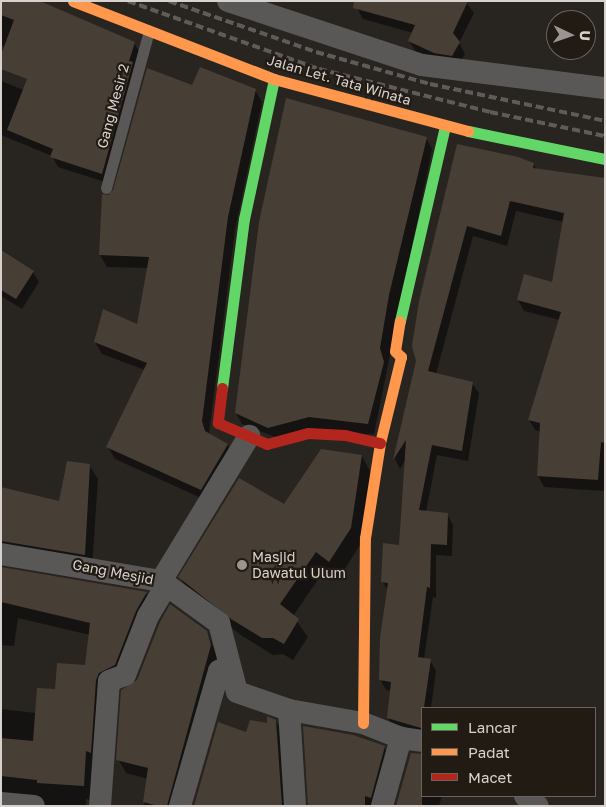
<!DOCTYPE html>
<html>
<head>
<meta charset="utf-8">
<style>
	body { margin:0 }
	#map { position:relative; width:606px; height:807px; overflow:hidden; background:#282420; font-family:"Golos Text",sans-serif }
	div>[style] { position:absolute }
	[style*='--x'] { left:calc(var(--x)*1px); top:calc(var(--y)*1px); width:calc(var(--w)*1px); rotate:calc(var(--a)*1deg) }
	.shadow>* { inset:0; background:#0007 }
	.building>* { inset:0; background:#473f35 }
	.lane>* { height:11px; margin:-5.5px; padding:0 5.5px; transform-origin:5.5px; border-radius:5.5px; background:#5a5856 }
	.street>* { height:22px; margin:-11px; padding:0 11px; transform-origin:11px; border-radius:11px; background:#5a5856 }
	.fast>* { height:11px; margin:-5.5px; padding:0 5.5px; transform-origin:5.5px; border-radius:5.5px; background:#63d668 }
	.slow>* { height:11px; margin:-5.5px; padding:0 5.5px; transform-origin:5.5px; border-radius:5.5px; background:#ff974d }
	.jam>* { height:11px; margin:-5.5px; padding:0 5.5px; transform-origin:5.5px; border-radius:5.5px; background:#b3261e }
	.rail>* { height:4px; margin-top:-2px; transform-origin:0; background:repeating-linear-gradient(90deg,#5f5b5a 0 8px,transparent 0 12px) }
	.dots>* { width:14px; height:14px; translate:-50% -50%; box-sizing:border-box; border:2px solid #221b14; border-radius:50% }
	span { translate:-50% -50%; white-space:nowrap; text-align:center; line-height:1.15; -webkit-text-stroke:4.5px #221b14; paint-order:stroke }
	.street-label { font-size:14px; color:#d7d2cd }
	.poi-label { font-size:14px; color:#d7d2cd }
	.left { translate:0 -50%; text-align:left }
	.frame { position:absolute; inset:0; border:2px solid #d7d2cd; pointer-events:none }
	.legend { position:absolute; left:421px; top:707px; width:175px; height:90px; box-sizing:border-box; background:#221b14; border:1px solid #6a645e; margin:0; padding:6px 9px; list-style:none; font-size:15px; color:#d7d2cd }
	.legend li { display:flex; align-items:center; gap:10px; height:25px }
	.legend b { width:25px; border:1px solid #6a645e }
	.north { position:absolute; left:546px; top:10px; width:50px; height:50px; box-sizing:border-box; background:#221b14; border:1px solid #6a645e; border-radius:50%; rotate:93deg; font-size:14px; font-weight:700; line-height:20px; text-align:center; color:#d7d2cd }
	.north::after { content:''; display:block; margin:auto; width:18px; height:22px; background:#9a9590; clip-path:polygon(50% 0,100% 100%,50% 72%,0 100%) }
</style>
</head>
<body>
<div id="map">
	<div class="shadow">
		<div style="clip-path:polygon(1px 1px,134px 43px,140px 53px,108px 183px,58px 167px,52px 156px,1px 135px,1px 81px,92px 117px,100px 102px,1px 45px)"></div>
		<div style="clip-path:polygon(465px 1px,474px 13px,459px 43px,465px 54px,458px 66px,416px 52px,409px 41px,413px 33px,363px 19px,357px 8px)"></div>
		<div style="clip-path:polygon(192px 87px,255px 90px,262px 102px,235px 230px,209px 434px,228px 445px,234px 457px,208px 501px,115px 459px,108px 447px,145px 370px,102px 354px,95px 342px,138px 326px,148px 268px,107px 267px,100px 255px,109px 196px)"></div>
		<div style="clip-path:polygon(426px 138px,432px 149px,374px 434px,275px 437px,242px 424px,236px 413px)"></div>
		<div style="clip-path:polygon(458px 146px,533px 164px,536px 169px,605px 180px,605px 480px,604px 491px,544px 487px,538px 476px,541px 432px,535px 430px,529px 420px,560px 320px,524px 311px,518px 300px,552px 283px,564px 222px,516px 211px,507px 246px,473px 236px,436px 374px,472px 383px,479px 393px,468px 461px,437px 455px,426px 512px,447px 514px,453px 525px,452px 556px,436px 555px,436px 598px,433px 597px,424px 659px,430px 660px,436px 671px,431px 708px,422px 708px,422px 736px,394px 729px,388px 718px,392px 691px,386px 690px,380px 679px,388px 591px,383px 582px,400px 546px,406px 459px,400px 469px,395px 459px,417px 361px)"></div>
		<div style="clip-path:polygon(1px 252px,33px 272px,39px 282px,22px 309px,1px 296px)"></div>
		<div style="clip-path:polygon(362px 456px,371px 473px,360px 545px,339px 578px,326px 568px,293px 616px,308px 637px,293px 660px,283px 654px,273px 655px,242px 636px,190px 594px,180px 577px)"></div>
		<div style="clip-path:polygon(89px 465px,98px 479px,92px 568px,1px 558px,1px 488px,60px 502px)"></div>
		<div style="clip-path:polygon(1px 569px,146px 593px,154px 607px,106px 687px,91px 800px,86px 799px,86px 806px,1px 806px,1px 709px,36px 713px,56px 691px,86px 667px,90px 635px,18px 618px,14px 646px,1px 645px)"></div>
		<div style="clip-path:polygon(207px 632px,218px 659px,178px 806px,144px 806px,148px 779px,126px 773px,118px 759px)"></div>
		<div style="clip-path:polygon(276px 721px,284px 735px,288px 806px,195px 806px,247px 734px)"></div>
		<div style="clip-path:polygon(384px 747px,392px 761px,380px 806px,309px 806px)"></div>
		<div style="clip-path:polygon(411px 754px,422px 754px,422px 796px,442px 796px,439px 806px,397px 806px)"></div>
	</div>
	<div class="building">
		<div style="clip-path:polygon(1px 1px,40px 1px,135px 42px,129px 61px,133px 62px,102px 174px,50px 157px,53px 149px,7px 130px,27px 79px,1px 69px,1px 55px,14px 20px,1px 15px)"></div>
		<div style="clip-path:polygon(354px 1px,468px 1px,453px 33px,460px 42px,452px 56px,434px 53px,408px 41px,415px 25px,353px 8px)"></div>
		<div style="clip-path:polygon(200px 67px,256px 89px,228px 217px,202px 421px,205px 431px,228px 444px,201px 490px,106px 447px,147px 363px,94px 342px,103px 309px,137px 324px,149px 257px,99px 255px,102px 194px,108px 195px,113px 190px,147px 68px,192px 85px)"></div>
		<div style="clip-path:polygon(286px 98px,427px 137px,389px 295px,380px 348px,384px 362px,368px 424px,309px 417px,268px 428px,235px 413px,259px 222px)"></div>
		<div style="clip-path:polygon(457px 144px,518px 157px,534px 163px,533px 168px,605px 178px,605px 443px,601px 442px,598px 480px,537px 476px,540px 423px,528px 420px,561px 312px,517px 300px,524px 274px,552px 282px,564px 213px,510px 201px,501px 236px,467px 226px,428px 371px,473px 382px,462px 451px,432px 445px,419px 510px,448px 513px,447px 545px,431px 544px,430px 588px,427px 587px,418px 657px,431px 659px,421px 728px,387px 718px,391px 682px,379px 680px,380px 637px,388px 583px,381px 582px,383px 543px,399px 545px,406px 440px,393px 460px,416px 361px,412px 346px,419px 301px)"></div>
		<div style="clip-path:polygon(1px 250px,34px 271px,16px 299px,1px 290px)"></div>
		<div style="clip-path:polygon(321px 449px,362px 455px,351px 528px,329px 562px,316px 552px,280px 604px,299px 619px,284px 644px,273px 638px,262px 638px,231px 619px,178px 577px,239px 478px,284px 504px)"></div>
		<div style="clip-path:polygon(67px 461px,90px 464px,85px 555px,1px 541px,1px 487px,59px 501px)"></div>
		<div style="clip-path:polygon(1px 567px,147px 592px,136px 611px,115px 665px,99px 673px,96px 680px,91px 753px,86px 751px,84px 786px,37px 783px,37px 780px,1px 776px,1px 738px,33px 741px,37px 688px,55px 689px,57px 663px,85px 665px,90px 623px,1px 602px)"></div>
		<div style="clip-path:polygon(170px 604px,207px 631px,211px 645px,167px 806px,158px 806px,143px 802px,148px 768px,116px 760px,121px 690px,137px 680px,160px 622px)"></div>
		<div style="clip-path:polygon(267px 716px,276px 720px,282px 806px,194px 806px,218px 722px,246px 732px,250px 720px,267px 723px)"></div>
		<div style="clip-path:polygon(303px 726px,353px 735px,385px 746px,371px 798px,365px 796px,365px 806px,308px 806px)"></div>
		<div style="clip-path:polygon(411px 753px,422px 754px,422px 806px,396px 806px)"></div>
	</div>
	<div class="lane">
		<div style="--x:106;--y:188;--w:163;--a:-74.7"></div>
	</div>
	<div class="street">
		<div style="--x:228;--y:1;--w:204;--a:18.3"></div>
		<div style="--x:422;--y:65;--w:184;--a:7.2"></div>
		<div style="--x:1;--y:554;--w:162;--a:9.6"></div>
		<div style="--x:161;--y:581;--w:72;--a:35.9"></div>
		<div style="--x:219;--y:623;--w:71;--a:75.4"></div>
		<div style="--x:237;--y:692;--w:55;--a:19.1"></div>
		<div style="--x:289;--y:710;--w:75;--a:10"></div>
		<div style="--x:363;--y:723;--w:41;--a:21.5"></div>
		<div style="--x:401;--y:738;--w:21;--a:8"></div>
		<div style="--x:161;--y:581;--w:170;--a:-58.7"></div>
		<div style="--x:289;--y:710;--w:96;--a:86.4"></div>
		<div style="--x:525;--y:796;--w:16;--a:38"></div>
		<div style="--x:1;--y:803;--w:33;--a:5"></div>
		<div style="--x:100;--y:806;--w:125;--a:-85.9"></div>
		<div style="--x:109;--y:681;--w:17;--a:-21"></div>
		<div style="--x:125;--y:675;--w:63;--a:-68.7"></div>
		<div style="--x:148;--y:616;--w:35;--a:-59"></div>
		<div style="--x:180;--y:806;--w:141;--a:-73.9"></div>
		<div style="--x:219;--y:671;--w:10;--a:-24"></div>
		<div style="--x:382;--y:806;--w:71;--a:-74.4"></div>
	</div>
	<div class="fast">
		<div style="--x:468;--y:131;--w:140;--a:11.6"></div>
		<div style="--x:400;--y:321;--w:200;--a:-77"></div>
		<div style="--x:222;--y:388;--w:170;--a:-82.6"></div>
		<div style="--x:244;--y:219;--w:143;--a:-77.9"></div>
	</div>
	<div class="slow">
		<div style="--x:73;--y:1;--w:216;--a:21.2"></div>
		<div style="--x:274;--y:79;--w:201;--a:15"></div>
		<div style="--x:363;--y:723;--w:185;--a:-89.4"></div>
		<div style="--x:365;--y:538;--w:96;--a:-81"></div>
		<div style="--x:380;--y:443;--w:89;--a:-76.3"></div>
		<div style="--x:401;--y:357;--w:8;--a:-135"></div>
		<div style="--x:395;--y:351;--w:30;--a:-81"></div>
	</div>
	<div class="jam">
		<div style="--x:222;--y:388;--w:35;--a:97"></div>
		<div style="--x:218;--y:423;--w:53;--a:23.2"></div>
		<div style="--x:267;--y:444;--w:42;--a:-15"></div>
		<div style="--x:308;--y:433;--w:37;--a:3"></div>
		<div style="--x:345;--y:435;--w:36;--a:13"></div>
	</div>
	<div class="rail">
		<div style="--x:128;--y:1;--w:203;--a:19.6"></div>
		<div style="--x:319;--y:69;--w:176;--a:14.1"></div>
		<div style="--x:490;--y:112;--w:117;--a:11.8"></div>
		<div style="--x:169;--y:1;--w:156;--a:19.1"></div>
		<div style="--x:316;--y:52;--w:118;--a:15.7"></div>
		<div style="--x:430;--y:84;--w:179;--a:11.9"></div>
	</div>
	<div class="dots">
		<div style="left:242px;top:565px;background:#9a9590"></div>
	</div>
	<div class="street-label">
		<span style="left:339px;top:80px;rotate:16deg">Jalan Let. Tata Winata</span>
		<span style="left:113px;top:106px;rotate:-75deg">Gang Mesir 2</span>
		<span style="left:113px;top:572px;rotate:11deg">Gang Mesjid</span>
	</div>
	<div class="poi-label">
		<span class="left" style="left:252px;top:565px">Masjid<br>Dawatul Ulum</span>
	</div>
	<div class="frame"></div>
	<ul class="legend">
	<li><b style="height:6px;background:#63d668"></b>Lancar</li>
	<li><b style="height:6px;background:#ff974d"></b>Padat</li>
	<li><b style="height:6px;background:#b3261e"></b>Macet</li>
	</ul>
	<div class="north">U</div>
</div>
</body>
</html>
